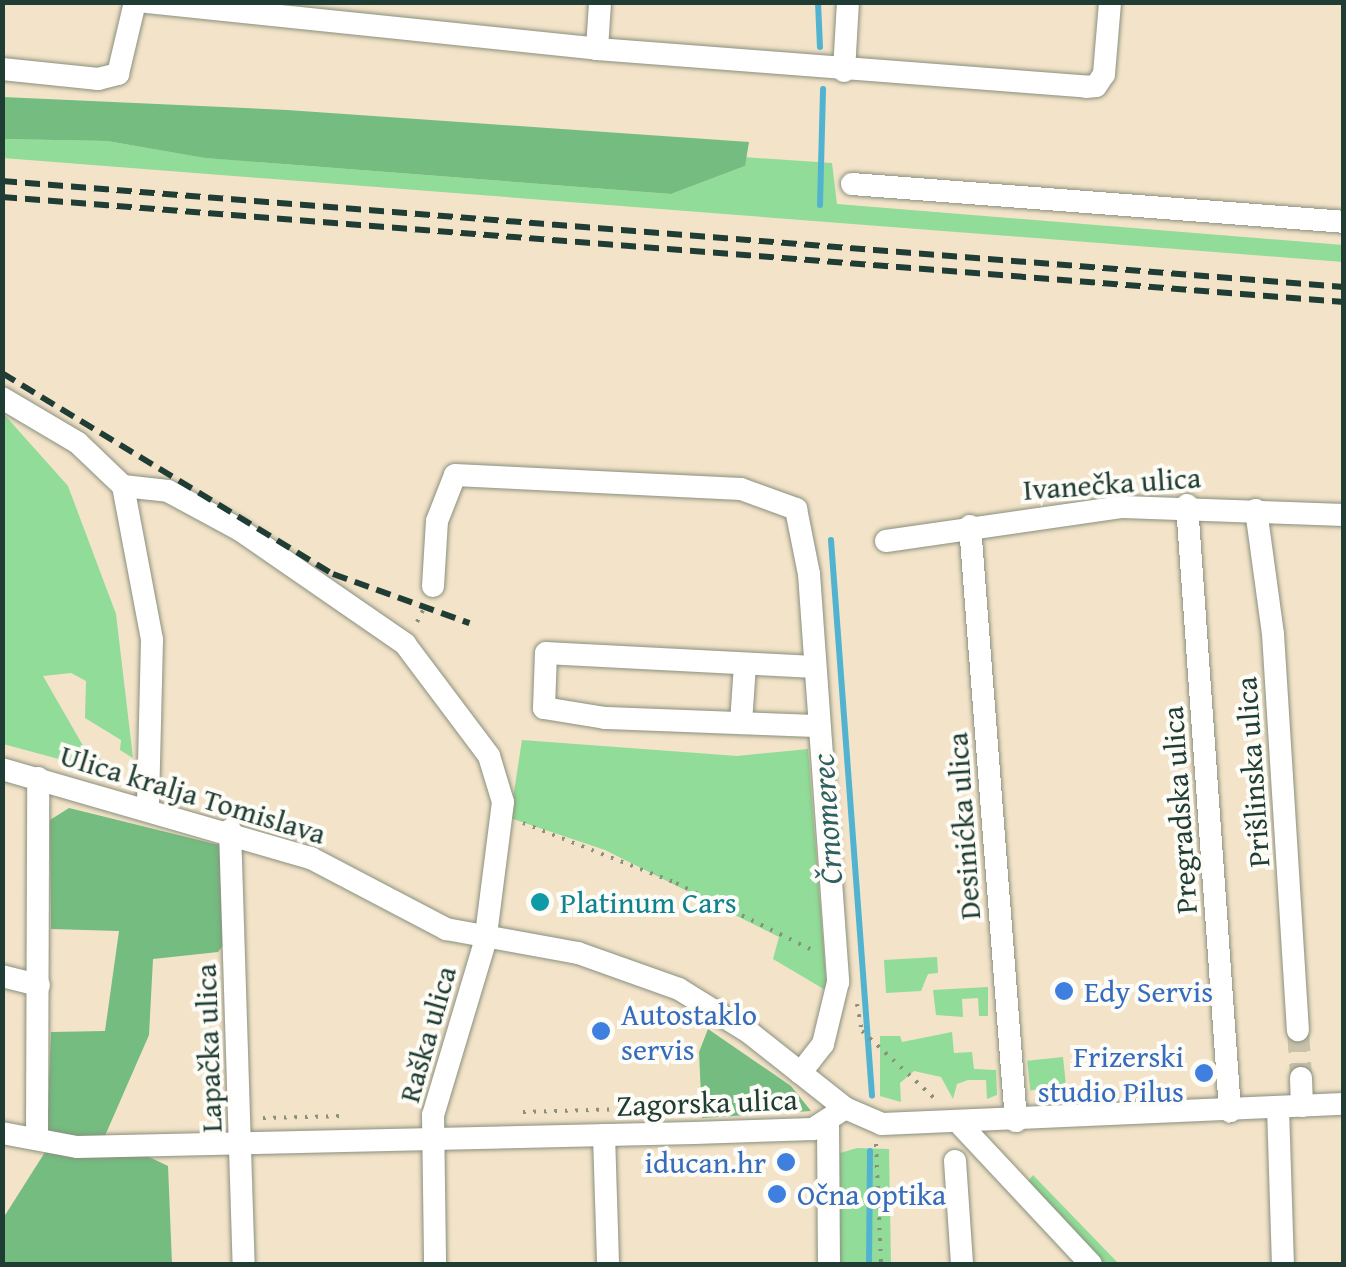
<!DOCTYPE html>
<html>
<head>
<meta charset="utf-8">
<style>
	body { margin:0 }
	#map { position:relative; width:1346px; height:1267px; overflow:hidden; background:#f3e3c9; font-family:"Gentium Book Plus",serif }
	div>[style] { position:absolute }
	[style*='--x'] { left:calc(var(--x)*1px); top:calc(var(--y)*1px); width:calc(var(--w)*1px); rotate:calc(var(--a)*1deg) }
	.green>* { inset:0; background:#91dc98; transform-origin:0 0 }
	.forest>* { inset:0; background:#74bc80 }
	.stream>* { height:6px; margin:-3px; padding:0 3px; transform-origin:3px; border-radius:3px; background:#52b3d1 }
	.minor-tunnel>* { height:22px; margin-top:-11px; transform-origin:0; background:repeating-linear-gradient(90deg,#c9c2ab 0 22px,transparent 0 33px) }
	.path>* { height:4px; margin-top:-2px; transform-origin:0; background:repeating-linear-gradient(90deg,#89907e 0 2.5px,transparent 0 10.5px) }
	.roads { filter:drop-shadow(0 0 2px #89907e) drop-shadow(0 0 2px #89907e) }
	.minor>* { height:22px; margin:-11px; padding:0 11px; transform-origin:11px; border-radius:11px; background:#fff }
	.rail>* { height:6px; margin-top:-3px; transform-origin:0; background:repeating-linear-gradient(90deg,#1f3d34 0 15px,transparent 0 23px) }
	.dots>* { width:28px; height:28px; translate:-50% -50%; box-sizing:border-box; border:5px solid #fdfcf7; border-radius:50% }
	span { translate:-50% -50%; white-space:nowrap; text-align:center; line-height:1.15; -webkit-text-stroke:8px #fdfcf7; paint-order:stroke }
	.street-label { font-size:30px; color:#1f3d34 }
	.culture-label { font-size:30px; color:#0d838f }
	.left { translate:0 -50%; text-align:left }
	.shop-label { font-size:30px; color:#366cbe }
	.right { translate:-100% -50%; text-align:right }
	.water-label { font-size:32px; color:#2e6063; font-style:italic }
	.frame { position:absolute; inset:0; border:5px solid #1f3d34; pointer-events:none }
</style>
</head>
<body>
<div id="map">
	<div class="green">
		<div style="clip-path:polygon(2px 139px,107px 141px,206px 158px,671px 194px,745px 166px,743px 157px,832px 163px,837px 204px,1343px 245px,1343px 262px,3px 158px)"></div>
		<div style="clip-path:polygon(2px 412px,68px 486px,116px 614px,133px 758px,120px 750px,121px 740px,85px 718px,86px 681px,71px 673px,43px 676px,82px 744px,122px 776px,3px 744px)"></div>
		<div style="clip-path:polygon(522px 740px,737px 756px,808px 749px,827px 991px,773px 959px,779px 937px,605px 850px,510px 818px)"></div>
		<div style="clip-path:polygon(937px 957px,938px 973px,928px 974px,921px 991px,886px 993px,884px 960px)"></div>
		<div style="clip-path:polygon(988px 987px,988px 1016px,979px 1016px,978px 998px,962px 999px,963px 1017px,936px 1015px,933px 990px)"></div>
		<div style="clip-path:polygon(952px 1032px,954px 1053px,972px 1052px,974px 1069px,996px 1070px,997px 1095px,987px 1099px,986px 1080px,968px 1080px,957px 1084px,953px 1099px,941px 1077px,914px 1071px,900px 1083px,901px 1102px,880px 1096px,880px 1036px,900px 1036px,902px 1042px)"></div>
		<div style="left:1063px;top:1057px;width:30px;height:36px;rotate:84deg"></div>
		<div style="clip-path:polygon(857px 1148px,889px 1149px,891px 1264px,840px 1264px,840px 1153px)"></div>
		<div style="clip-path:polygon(1033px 1175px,1119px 1264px,1099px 1264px,1025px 1185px)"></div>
	</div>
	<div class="forest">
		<div style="clip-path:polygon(3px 97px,287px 110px,749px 142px,745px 166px,671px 194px,205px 158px,107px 141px,3px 139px)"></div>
		<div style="clip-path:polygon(69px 808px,227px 847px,229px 938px,218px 952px,153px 959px,149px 1035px,104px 1138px,72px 1142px,47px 1130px,51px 1032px,105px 1031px,119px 931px,51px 929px,50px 820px)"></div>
		<div style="clip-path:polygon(708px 1029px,791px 1086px,811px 1111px,702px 1118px,699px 1052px)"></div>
		<div style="clip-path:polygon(47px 1149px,147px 1156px,168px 1166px,172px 1264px,3px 1264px,2px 1220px)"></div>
	</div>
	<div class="stream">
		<div style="--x:818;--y:2;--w:45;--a:87.5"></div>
		<div style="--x:820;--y:205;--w:116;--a:-88.5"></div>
		<div style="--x:831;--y:540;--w:557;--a:85.78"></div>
		<div style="--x:869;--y:1264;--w:113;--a:-89.5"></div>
	</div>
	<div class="minor-tunnel">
		<div style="--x:1298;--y:1030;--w:48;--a:86.4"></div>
	</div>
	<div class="path">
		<div style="--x:417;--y:622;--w:20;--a:-63"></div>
		<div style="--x:523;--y:823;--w:164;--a:21.4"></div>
		<div style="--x:676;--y:883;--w:152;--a:26.2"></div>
		<div style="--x:857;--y:1004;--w:27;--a:80"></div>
		<div style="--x:862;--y:1031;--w:98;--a:42.9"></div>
		<div style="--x:523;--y:1112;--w:170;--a:-1.7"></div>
		<div style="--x:693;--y:1107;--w:6;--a:90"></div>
		<div style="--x:263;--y:1118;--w:81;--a:-1.4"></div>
		<div style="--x:876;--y:1144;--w:120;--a:87.6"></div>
	</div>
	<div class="roads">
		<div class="minor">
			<div style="--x:146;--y:2;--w:453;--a:5.9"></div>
			<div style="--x:597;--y:49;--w:490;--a:4.4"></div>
			<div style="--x:1086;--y:87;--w:10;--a:-6"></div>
			<div style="--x:1096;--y:86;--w:14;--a:-56"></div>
			<div style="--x:1104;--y:74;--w:72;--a:-85.2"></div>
			<div style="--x:597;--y:49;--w:47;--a:-86.3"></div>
			<div style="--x:2;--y:69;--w:97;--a:5.9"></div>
			<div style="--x:98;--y:79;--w:21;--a:-14"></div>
			<div style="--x:118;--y:74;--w:74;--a:-76.7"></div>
			<div style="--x:844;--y:71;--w:69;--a:-86.7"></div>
			<div style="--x:852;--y:184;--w:493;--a:4.4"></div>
			<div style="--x:2;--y:398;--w:88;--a:30.6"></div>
			<div style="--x:78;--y:443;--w:62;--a:43.7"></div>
			<div style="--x:123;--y:486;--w:45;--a:6.3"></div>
			<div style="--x:168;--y:491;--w:82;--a:28.4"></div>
			<div style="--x:240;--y:530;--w:201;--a:34.6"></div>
			<div style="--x:405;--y:644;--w:140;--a:53.1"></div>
			<div style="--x:489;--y:756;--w:48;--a:73.1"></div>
			<div style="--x:503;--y:802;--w:141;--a:97.3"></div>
			<div style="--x:485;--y:942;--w:181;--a:106.7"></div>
			<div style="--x:433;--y:1115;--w:149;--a:89.2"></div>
			<div style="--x:123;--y:486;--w:157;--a:79.3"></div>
			<div style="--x:152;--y:640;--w:168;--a:91.4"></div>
			<div style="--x:1187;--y:505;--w:608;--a:85.94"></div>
			<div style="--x:1256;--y:510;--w:125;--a:82.2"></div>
			<div style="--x:1273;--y:634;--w:397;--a:86.4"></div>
			<div style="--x:970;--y:526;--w:597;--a:85.58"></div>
			<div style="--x:886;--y:541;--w:239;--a:-8.2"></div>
			<div style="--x:1123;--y:507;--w:221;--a:2.1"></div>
			<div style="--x:433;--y:586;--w:65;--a:-86.5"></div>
			<div style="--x:437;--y:521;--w:49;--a:-68.6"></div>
			<div style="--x:455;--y:475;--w:286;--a:2.8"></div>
			<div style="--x:741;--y:489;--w:59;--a:20"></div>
			<div style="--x:796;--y:509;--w:66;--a:78.7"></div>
			<div style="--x:809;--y:574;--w:409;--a:85.9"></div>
			<div style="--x:838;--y:982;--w:64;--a:103.6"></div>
			<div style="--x:823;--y:1044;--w:37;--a:128"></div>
			<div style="--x:813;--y:667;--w:267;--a:-177"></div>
			<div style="--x:546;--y:653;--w:55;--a:92.1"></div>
			<div style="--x:544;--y:708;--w:62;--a:9.3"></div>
			<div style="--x:605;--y:718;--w:212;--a:2.2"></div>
			<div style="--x:741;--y:723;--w:59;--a:-86.1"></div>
			<div style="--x:2;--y:769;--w:322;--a:16.1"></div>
			<div style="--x:311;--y:858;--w:153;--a:27.7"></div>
			<div style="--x:446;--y:929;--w:134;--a:10.3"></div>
			<div style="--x:578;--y:953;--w:107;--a:19.6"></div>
			<div style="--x:679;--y:989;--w:84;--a:31.8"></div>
			<div style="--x:750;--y:1033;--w:121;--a:38.3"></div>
			<div style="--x:845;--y:1108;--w:40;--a:23.4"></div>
			<div style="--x:882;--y:1124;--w:462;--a:-2.5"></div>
			<div style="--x:230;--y:830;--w:434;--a:88.2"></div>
			<div style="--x:2;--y:976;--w:38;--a:14"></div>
			<div style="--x:1301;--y:1078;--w:28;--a:88"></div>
			<div style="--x:1278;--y:1107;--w:157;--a:88.2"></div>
			<div style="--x:959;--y:1123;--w:193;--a:46.9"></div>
			<div style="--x:828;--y:1124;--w:140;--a:89.6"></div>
			<div style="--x:2;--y:1133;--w:76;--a:10.6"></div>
			<div style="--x:77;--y:1147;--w:617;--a:-1.3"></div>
			<div style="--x:694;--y:1133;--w:119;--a:-1.9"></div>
			<div style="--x:813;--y:1129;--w:38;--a:-33"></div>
			<div style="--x:604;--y:1135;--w:129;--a:88.2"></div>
			<div style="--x:37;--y:1138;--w:360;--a:-89.8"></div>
			<div style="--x:955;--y:1161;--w:103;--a:86.1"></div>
		</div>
	</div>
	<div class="rail">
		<div style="--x:2;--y:181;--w:1346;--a:4.52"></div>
		<div style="--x:2;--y:197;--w:1346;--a:4.47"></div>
		<div style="--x:2;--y:373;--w:387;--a:31.3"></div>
		<div style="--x:333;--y:574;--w:145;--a:19.8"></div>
	</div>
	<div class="dots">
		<div style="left:540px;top:902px;background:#0f9aa8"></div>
		<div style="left:1064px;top:991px;background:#3f7fe0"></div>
		<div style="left:601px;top:1031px;background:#3f7fe0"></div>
		<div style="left:1204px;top:1073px;background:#3f7fe0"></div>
		<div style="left:786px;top:1162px;background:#3f7fe0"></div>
		<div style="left:777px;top:1194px;background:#3f7fe0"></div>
	</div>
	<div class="street-label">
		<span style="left:1112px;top:483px;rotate:-4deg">Ivanečka ulica</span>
		<span style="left:1252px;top:772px;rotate:-94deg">Prišlinska ulica</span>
		<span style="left:193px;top:794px;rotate:17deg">Ulica kralja Tomislava</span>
		<span style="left:1179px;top:810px;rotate:-94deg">Pregradska ulica</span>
		<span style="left:963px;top:826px;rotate:-94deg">Desinićka ulica</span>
		<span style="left:427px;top:1034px;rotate:-74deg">Raška ulica</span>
		<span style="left:208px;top:1048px;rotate:-92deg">Lapačka ulica</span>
		<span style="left:707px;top:1102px;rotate:-2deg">Zagorska ulica</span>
	</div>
	<div class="culture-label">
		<span class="left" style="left:560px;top:902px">Platinum Cars</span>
	</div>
	<div class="shop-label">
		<span class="left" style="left:1084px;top:991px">Edy Servis</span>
		<span class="left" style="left:621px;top:1031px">Autostaklo<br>servis</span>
		<span class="right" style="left:1184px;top:1073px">Frizerski<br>studio Pilus</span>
		<span class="right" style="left:766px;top:1162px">iducan.hr</span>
		<span class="left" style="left:797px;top:1194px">Očna optika</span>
	</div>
	<div class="water-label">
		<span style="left:827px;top:819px;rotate:-94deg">Črnomerec</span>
	</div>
	<div class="frame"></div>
</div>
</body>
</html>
